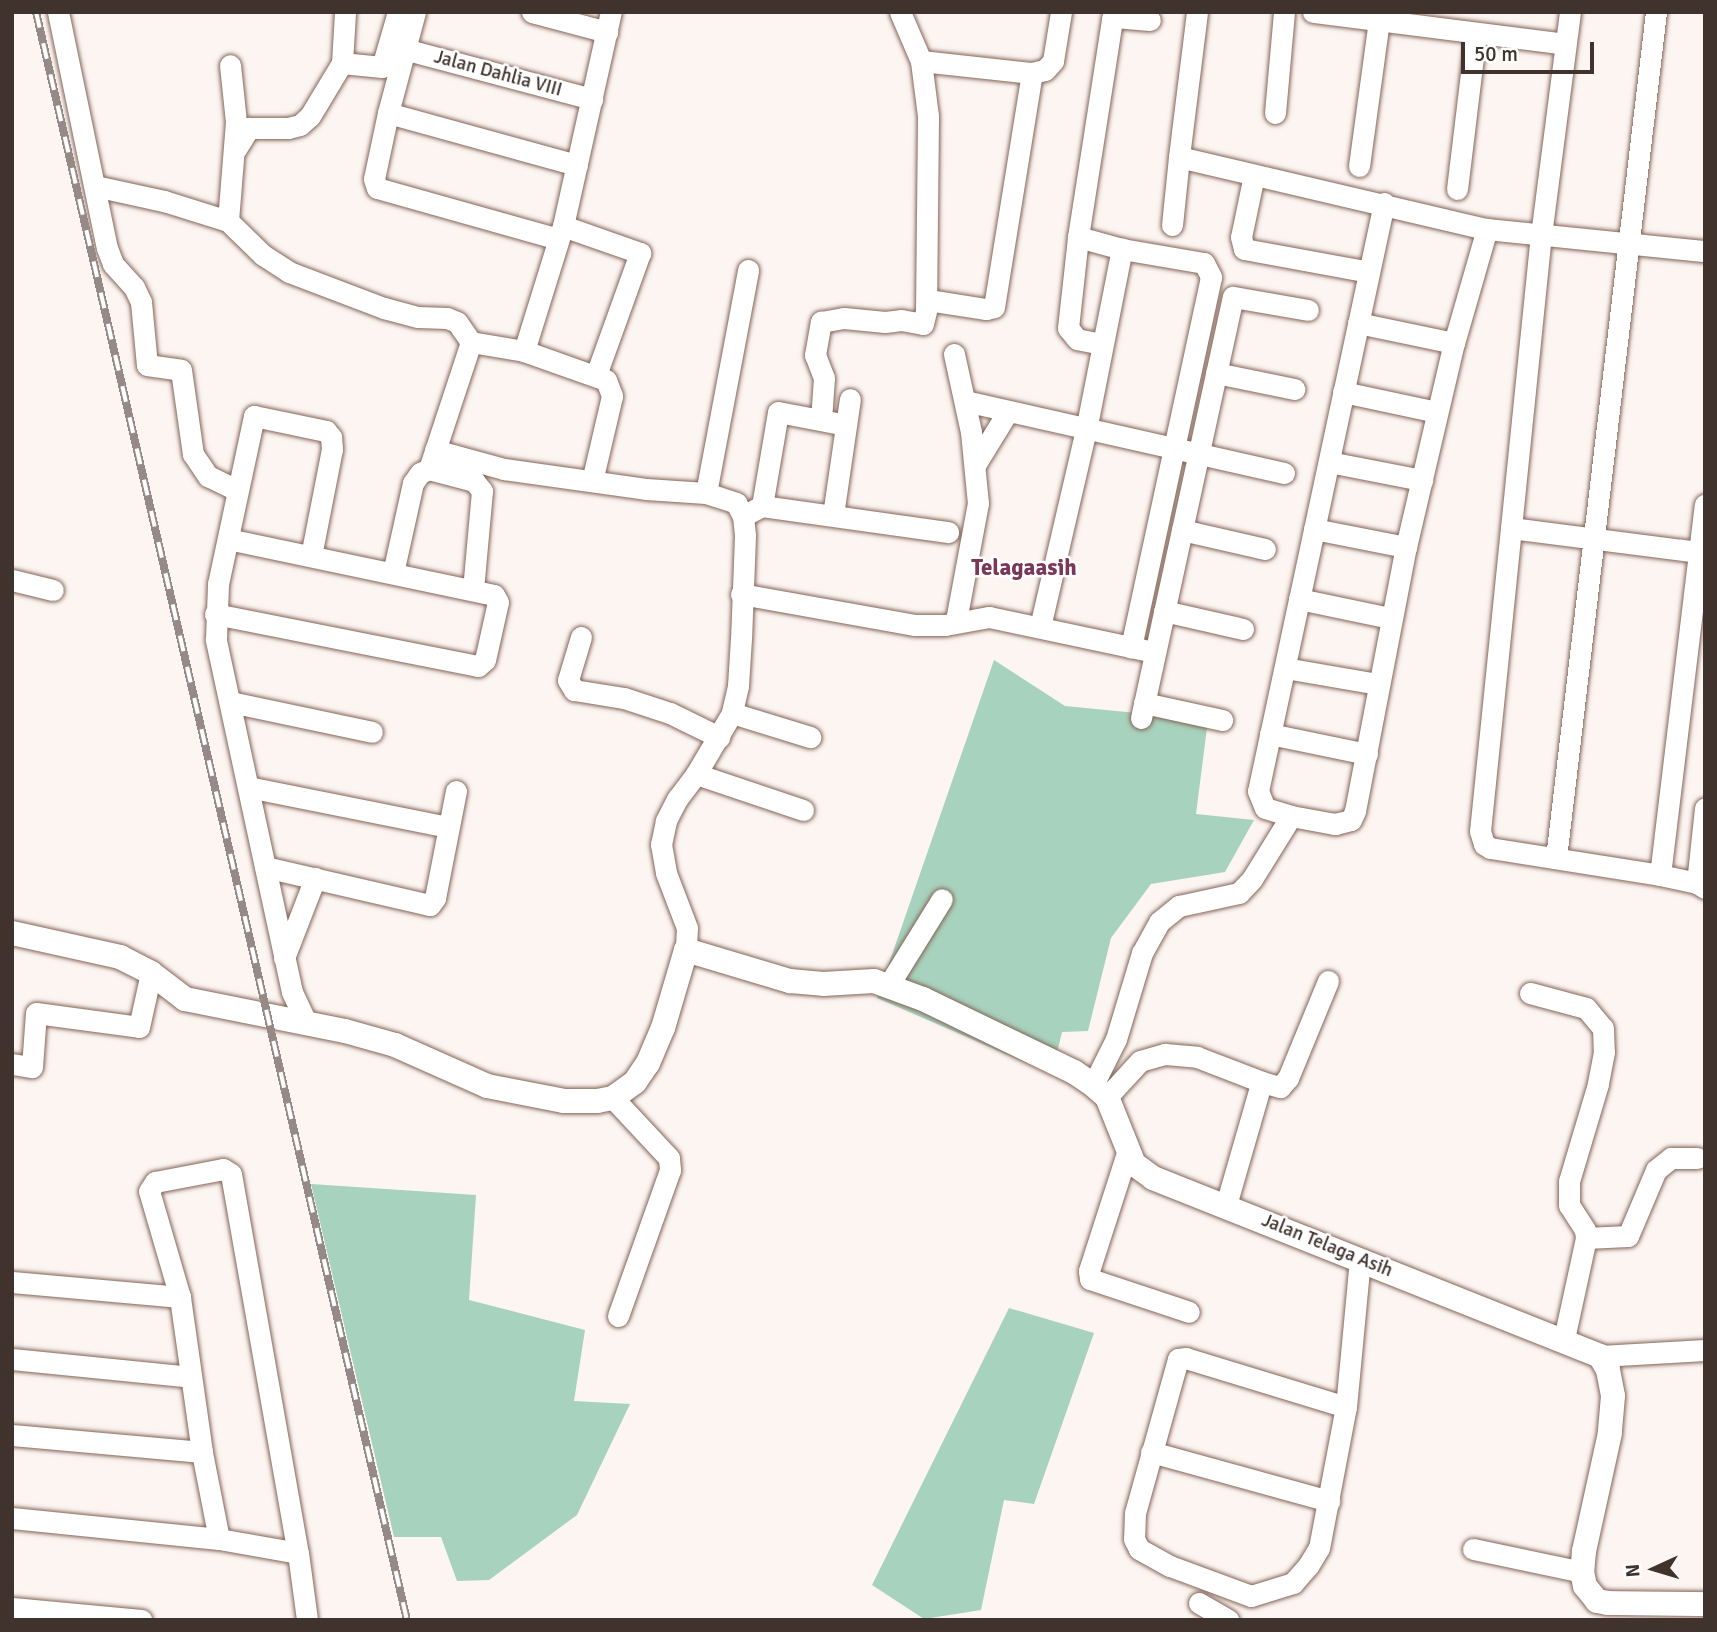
<!DOCTYPE html>
<html>
<head>
<meta charset="utf-8">
<style>
	body { margin:0 }
	#map { position:relative; width:1717px; height:1632px; overflow:hidden; background:#fcf5f2; font-family:Signika,sans-serif }
	div>[style] { position:absolute }
	[style*='--x'] { left:calc(var(--x)*1px); top:calc(var(--y)*1px); width:calc(var(--w)*1px); rotate:calc(var(--a)*1deg) }
	.green>* { inset:0; background:#a7d2bd }
	.roads { filter:drop-shadow(0 0 2px #846456) drop-shadow(0 0 2px #846456) }
	.minor>* { height:21px; margin:-10.5px; padding:0 10.5px; transform-origin:10.5px; border-radius:10.5px; background:#fff }
	.tertiary>* { height:24px; margin:-12px; padding:0 12px; transform-origin:12px; border-radius:12px; background:#fff }
	.rail>* { height:8px; margin-top:-4px; transform-origin:0; background:repeating-linear-gradient(90deg,#fff 0 16px,#958a86 0 32px); box-sizing:border-box; border-block:2px solid #958a86 }
	span { translate:-50% -50%; white-space:nowrap; text-align:center; line-height:1.15; -webkit-text-stroke:5px #fff; paint-order:stroke }
	.street-label { font-size:19px; color:#40322c }
	.quarter-label { font-size:23px; color:#7a3859; font-weight:700 }
	.frame { position:absolute; inset:0; border:14px solid #40322c; pointer-events:none }
	.north { position:absolute; left:1619px; top:1534px; width:70px; height:70px; -webkit-text-stroke:5px #fff; paint-order:stroke; rotate:266deg; font-size:19px; font-weight:700; line-height:28px; text-align:center; color:#40322c }
	.north::after { content:''; display:block; margin:auto; width:24px; height:32px; background:#40322c; clip-path:polygon(50% 0,100% 100%,50% 72%,0 100%) }
	.scale { position:absolute; left:1461px; top:42px; width:133px; height:32px; box-sizing:border-box; border:4px solid #40322c; border-top:0; padding-left:9px; font-size:21px; line-height:24px; white-space:nowrap; color:#40322c; -webkit-text-stroke:5px #fff; paint-order:stroke }
</style>
</head>
<body>
<div id="map">
	<div class="green">
		<div style="clip-path:polygon(994px 660px,1065px 706px,1208px 720px,1196px 814px,1254px 820px,1225px 872px,1151px 884px,1111px 938px,1088px 1031px,1062px 1032px,1052px 1074px,877px 998px)"></div>
		<div style="clip-path:polygon(311px 1184px,476px 1195px,469px 1300px,585px 1330px,574px 1401px,630px 1404px,577px 1515px,489px 1580px,457px 1581px,441px 1537px,394px 1537px)"></div>
		<div style="clip-path:polygon(1009px 1308px,1094px 1333px,1034px 1504px,1004px 1500px,981px 1610px,924px 1619px,872px 1585px)"></div>
	</div>
	<div class="roads">
		<div class="minor">
			<div style="--x:58;--y:12;--w:241;--a:78.3"></div>
			<div style="--x:107;--y:248;--w:17;--a:69"></div>
			<div style="--x:113;--y:264;--w:31;--a:48"></div>
			<div style="--x:134;--y:287;--w:17;--a:65"></div>
			<div style="--x:141;--y:302;--w:63;--a:84.6"></div>
			<div style="--x:147;--y:365;--w:34;--a:8"></div>
			<div style="--x:181;--y:370;--w:85;--a:81.9"></div>
			<div style="--x:193;--y:454;--w:27;--a:56"></div>
			<div style="--x:208;--y:476;--w:32;--a:26"></div>
			<div style="--x:415;--y:12;--w:105;--a:105"></div>
			<div style="--x:388;--y:113;--w:67;--a:102"></div>
			<div style="--x:374;--y:179;--w:9;--a:72"></div>
			<div style="--x:377;--y:188;--w:188;--a:15.7"></div>
			<div style="--x:532;--y:12;--w:78;--a:14.9"></div>
			<div style="--x:1197;--y:12;--w:146;--a:97.1"></div>
			<div style="--x:1179;--y:157;--w:316;--a:13.2"></div>
			<div style="--x:1487;--y:229;--w:219;--a:5.8"></div>
			<div style="--x:1313;--y:12;--w:254;--a:7.2"></div>
			<div style="--x:1570;--y:12;--w:224;--a:97.4"></div>
			<div style="--x:1541;--y:234;--w:600;--a:95.83"></div>
			<div style="--x:1480;--y:831;--w:14;--a:73"></div>
			<div style="--x:1484;--y:844;--w:7;--a:34"></div>
			<div style="--x:1490;--y:848;--w:172;--a:9"></div>
			<div style="--x:1660;--y:875;--w:38;--a:12"></div>
			<div style="--x:1697;--y:883;--w:9;--a:32"></div>
			<div style="--x:404;--y:49;--w:195;--a:14.9"></div>
			<div style="--x:921;--y:61;--w:112;--a:6.2"></div>
			<div style="--x:1032;--y:73;--w:13;--a:-13"></div>
			<div style="--x:1045;--y:70;--w:12;--a:-48"></div>
			<div style="--x:1053;--y:61;--w:50;--a:-80.7"></div>
			<div style="--x:342;--y:63;--w:40;--a:5.7"></div>
			<div style="--x:382;--y:67;--w:57;--a:-73.8"></div>
			<div style="--x:388;--y:113;--w:196;--a:15.4"></div>
			<div style="--x:1275;--y:113;--w:101;--a:-84.9"></div>
			<div style="--x:236;--y:149;--w:25;--a:-58"></div>
			<div style="--x:249;--y:128;--w:39;--a:0"></div>
			<div style="--x:288;--y:128;--w:12;--a:-14"></div>
			<div style="--x:300;--y:125;--w:13;--a:-42"></div>
			<div style="--x:310;--y:116;--w:62;--a:-58.9"></div>
			<div style="--x:342;--y:63;--w:51;--a:-86.6"></div>
			<div style="--x:1359;--y:166;--w:155;--a:-82.2"></div>
			<div style="--x:1254;--y:175;--w:63;--a:101.8"></div>
			<div style="--x:1241;--y:237;--w:12;--a:76"></div>
			<div style="--x:1244;--y:249;--w:127;--a:10.4"></div>
			<div style="--x:95;--y:186;--w:71;--a:12.3"></div>
			<div style="--x:164;--y:201;--w:67;--a:17.4"></div>
			<div style="--x:228;--y:221;--w:49;--a:44.2"></div>
			<div style="--x:263;--y:255;--w:31;--a:33"></div>
			<div style="--x:289;--y:272;--w:102;--a:20.8"></div>
			<div style="--x:384;--y:308;--w:35;--a:15"></div>
			<div style="--x:418;--y:317;--w:29;--a:2"></div>
			<div style="--x:447;--y:318;--w:11;--a:22"></div>
			<div style="--x:457;--y:322;--w:24;--a:55"></div>
			<div style="--x:471;--y:342;--w:134;--a:108.3"></div>
			<div style="--x:1457;--y:189;--w:157;--a:-83.1"></div>
			<div style="--x:1384;--y:203;--w:601;--a:102.09"></div>
			<div style="--x:1258;--y:791;--w:18;--a:68"></div>
			<div style="--x:1265;--y:808;--w:27;--a:17"></div>
			<div style="--x:1291;--y:816;--w:45;--a:10.3"></div>
			<div style="--x:1335;--y:824;--w:16;--a:-14"></div>
			<div style="--x:1351;--y:820;--w:10;--a:-66"></div>
			<div style="--x:1355;--y:811;--w:269;--a:-79.1"></div>
			<div style="--x:1406;--y:547;--w:210;--a:-76.8"></div>
			<div style="--x:1454;--y:343;--w:119;--a:-73.9"></div>
			<div style="--x:228;--y:221;--w:99;--a:-85.4"></div>
			<div style="--x:236;--y:122;--w:57;--a:-96"></div>
			<div style="--x:1172;--y:225;--w:68;--a:-84.1"></div>
			<div style="--x:563;--y:226;--w:82;--a:19.3"></div>
			<div style="--x:640;--y:253;--w:130;--a:109.8"></div>
			<div style="--x:1078;--y:237;--w:46;--a:15.3"></div>
			<div style="--x:928;--y:300;--w:59;--a:8.8"></div>
			<div style="--x:986;--y:309;--w:8;--a:-14"></div>
			<div style="--x:994;--y:307;--w:237;--a:-80.8"></div>
			<div style="--x:1358;--y:323;--w:98;--a:11.8"></div>
			<div style="--x:471;--y:342;--w:54;--a:9.6"></div>
			<div style="--x:524;--y:351;--w:87;--a:19.5"></div>
			<div style="--x:606;--y:380;--w:17;--a:69"></div>
			<div style="--x:612;--y:396;--w:87;--a:103.2"></div>
			<div style="--x:1102;--y:344;--w:25;--a:-169"></div>
			<div style="--x:1077;--y:339;--w:14;--a:-129"></div>
			<div style="--x:1068;--y:328;--w:92;--a:-83.7"></div>
			<div style="--x:1078;--y:237;--w:221;--a:-81.1"></div>
			<div style="--x:1112;--y:19;--w:4;--a:-34"></div>
			<div style="--x:1115;--y:17;--w:35;--a:5"></div>
			<div style="--x:524;--y:351;--w:131;--a:-72.7"></div>
			<div style="--x:563;--y:226;--w:219;--a:-77.4"></div>
			<div style="--x:954;--y:354;--w:80;--a:77.7"></div>
			<div style="--x:971;--y:432;--w:71;--a:84.4"></div>
			<div style="--x:978;--y:503;--w:120;--a:100.6"></div>
			<div style="--x:1216;--y:373;--w:80;--a:11.6"></div>
			<div style="--x:1343;--y:392;--w:96;--a:12"></div>
			<div style="--x:965;--y:401;--w:327;--a:12.7"></div>
			<div style="--x:821;--y:420;--w:42;--a:-85.9"></div>
			<div style="--x:824;--y:378;--w:25;--a:-111"></div>
			<div style="--x:815;--y:355;--w:34;--a:-80"></div>
			<div style="--x:821;--y:322;--w:23;--a:-10"></div>
			<div style="--x:844;--y:318;--w:41;--a:5.6"></div>
			<div style="--x:885;--y:322;--w:16;--a:-7"></div>
			<div style="--x:901;--y:320;--w:22;--a:10"></div>
			<div style="--x:923;--y:324;--w:13;--a:-77"></div>
			<div style="--x:926;--y:311;--w:195;--a:-89.4"></div>
			<div style="--x:928;--y:116;--w:55;--a:-97.3"></div>
			<div style="--x:921;--y:61;--w:53;--a:-113.2"></div>
			<div style="--x:435;--y:450;--w:72;--a:15.4"></div>
			<div style="--x:504;--y:469;--w:143;--a:8"></div>
			<div style="--x:646;--y:489;--w:60;--a:3.8"></div>
			<div style="--x:706;--y:493;--w:32;--a:18"></div>
			<div style="--x:736;--y:503;--w:15;--a:62"></div>
			<div style="--x:743;--y:516;--w:20;--a:84"></div>
			<div style="--x:745;--y:536;--w:102;--a:92.2"></div>
			<div style="--x:741;--y:638;--w:48;--a:93.6"></div>
			<div style="--x:738;--y:686;--w:28;--a:103"></div>
			<div style="--x:732;--y:713;--w:71;--a:120.5"></div>
			<div style="--x:696;--y:774;--w:31;--a:127"></div>
			<div style="--x:677;--y:799;--w:25;--a:117"></div>
			<div style="--x:666;--y:821;--w:24;--a:102"></div>
			<div style="--x:661;--y:844;--w:29;--a:80"></div>
			<div style="--x:666;--y:873;--w:59;--a:69.1"></div>
			<div style="--x:687;--y:928;--w:22;--a:93"></div>
			<div style="--x:1329;--y:462;--w:95;--a:11"></div>
			<div style="--x:975;--y:465;--w:61;--a:-58.4"></div>
			<div style="--x:706;--y:493;--w:227;--a:-79.3"></div>
			<div style="--x:762;--y:506;--w:95;--a:-80.3"></div>
			<div style="--x:778;--y:412;--w:69;--a:10.8"></div>
			<div style="--x:833;--y:515;--w:117;--a:-81.7"></div>
			<div style="--x:743;--y:516;--w:21;--a:-28"></div>
			<div style="--x:762;--y:506;--w:188;--a:8"></div>
			<div style="--x:1511;--y:528;--w:190;--a:7.3"></div>
			<div style="--x:1314;--y:529;--w:94;--a:11.1"></div>
			<div style="--x:1182;--y:530;--w:85;--a:12.9"></div>
			<div style="--x:393;--y:573;--w:92;--a:-77.5"></div>
			<div style="--x:413;--y:483;--w:12;--a:-55"></div>
			<div style="--x:420;--y:473;--w:10;--a:-24"></div>
			<div style="--x:429;--y:469;--w:47;--a:14.9"></div>
			<div style="--x:474;--y:481;--w:13;--a:51"></div>
			<div style="--x:482;--y:491;--w:99;--a:95.2"></div>
			<div style="--x:12;--y:580;--w:42;--a:13.7"></div>
			<div style="--x:741;--y:594;--w:177;--a:10.1"></div>
			<div style="--x:915;--y:625;--w:30;--a:0"></div>
			<div style="--x:945;--y:625;--w:45;--a:-10.3"></div>
			<div style="--x:989;--y:617;--w:158;--a:12"></div>
			<div style="--x:1299;--y:599;--w:93;--a:11.8"></div>
			<div style="--x:1164;--y:611;--w:81;--a:12.8"></div>
			<div style="--x:215;--y:614;--w:268;--a:11.2"></div>
			<div style="--x:478;--y:666;--w:9;--a:-41"></div>
			<div style="--x:485;--y:660;--w:59;--a:-77.4"></div>
			<div style="--x:498;--y:602;--w:8;--a:-120"></div>
			<div style="--x:494;--y:595;--w:272;--a:-168.1"></div>
			<div style="--x:1040;--y:627;--w:202;--a:-76.9"></div>
			<div style="--x:1086;--y:430;--w:185;--a:-78.8"></div>
			<div style="--x:1122;--y:249;--w:83;--a:9.7"></div>
			<div style="--x:1204;--y:263;--w:16;--a:63"></div>
			<div style="--x:1211;--y:277;--w:379;--a:102.2"></div>
			<div style="--x:581;--y:637;--w:45;--a:106.8"></div>
			<div style="--x:568;--y:680;--w:12;--a:59"></div>
			<div style="--x:574;--y:690;--w:51;--a:9.1"></div>
			<div style="--x:624;--y:698;--w:48;--a:18.1"></div>
			<div style="--x:670;--y:713;--w:55;--a:26.1"></div>
			<div style="--x:1285;--y:668;--w:94;--a:9.8"></div>
			<div style="--x:230;--y:702;--w:145;--a:11.9"></div>
			<div style="--x:1144;--y:703;--w:80;--a:12.3"></div>
			<div style="--x:732;--y:713;--w:82;--a:17.1"></div>
			<div style="--x:1141;--y:718;--w:431;--a:-77.7"></div>
			<div style="--x:1233;--y:297;--w:76;--a:9.8"></div>
			<div style="--x:1270;--y:734;--w:99;--a:11.7"></div>
			<div style="--x:696;--y:774;--w:113;--a:18.6"></div>
			<div style="--x:248;--y:787;--w:204;--a:11.3"></div>
			<div style="--x:1556;--y:858;--w:852;--a:-83.26"></div>
			<div style="--x:265;--y:867;--w:169;--a:13"></div>
			<div style="--x:430;--y:905;--w:9;--a:-54"></div>
			<div style="--x:435;--y:898;--w:109;--a:-78.9"></div>
			<div style="--x:1660;--y:875;--w:373;--a:-83.1"></div>
			<div style="--x:1697;--y:883;--w:75;--a:-83.9"></div>
			<div style="--x:284;--y:958;--w:86;--a:-68.8"></div>
			<div style="--x:888;--y:986;--w:102;--a:-58.2"></div>
			<div style="--x:1530;--y:993;--w:58;--a:15"></div>
			<div style="--x:1586;--y:1008;--w:26;--a:50"></div>
			<div style="--x:1603;--y:1028;--w:24;--a:88"></div>
			<div style="--x:1604;--y:1052;--w:33;--a:101"></div>
			<div style="--x:1598;--y:1084;--w:101;--a:106.6"></div>
			<div style="--x:1569;--y:1181;--w:24;--a:90"></div>
			<div style="--x:1569;--y:1205;--w:30;--a:57"></div>
			<div style="--x:1585;--y:1230;--w:8;--a:83"></div>
			<div style="--x:1586;--y:1238;--w:103;--a:102.3"></div>
			<div style="--x:306;--y:1022;--w:33;--a:-115"></div>
			<div style="--x:292;--y:992;--w:361;--a:-102.2"></div>
			<div style="--x:216;--y:639;--w:55;--a:-87.9"></div>
			<div style="--x:218;--y:584;--w:172;--a:-77.9"></div>
			<div style="--x:254;--y:416;--w:74;--a:11.8"></div>
			<div style="--x:326;--y:431;--w:8;--a:50"></div>
			<div style="--x:331;--y:437;--w:12;--a:85"></div>
			<div style="--x:332;--y:449;--w:109;--a:101.1"></div>
			<div style="--x:12;--y:1064;--w:20;--a:9"></div>
			<div style="--x:32;--y:1067;--w:54;--a:-85.8"></div>
			<div style="--x:36;--y:1013;--w:104;--a:7.7"></div>
			<div style="--x:139;--y:1027;--w:55;--a:-77.5"></div>
			<div style="--x:1093;--y:1085;--w:51;--a:-63.4"></div>
			<div style="--x:1116;--y:1039;--w:90;--a:-73.2"></div>
			<div style="--x:1142;--y:953;--w:35;--a:-61"></div>
			<div style="--x:1159;--y:922;--w:26;--a:-39"></div>
			<div style="--x:1179;--y:906;--w:61;--a:-12.2"></div>
			<div style="--x:1239;--y:893;--w:19;--a:-47"></div>
			<div style="--x:1252;--y:879;--w:74;--a:-58.2"></div>
			<div style="--x:1107;--y:1097;--w:49;--a:-47.5"></div>
			<div style="--x:1140;--y:1061;--w:26;--a:-16"></div>
			<div style="--x:1165;--y:1054;--w:32;--a:5"></div>
			<div style="--x:1197;--y:1057;--w:70;--a:21"></div>
			<div style="--x:613;--y:1098;--w:82;--a:47"></div>
			<div style="--x:669;--y:1158;--w:12;--a:85"></div>
			<div style="--x:670;--y:1170;--w:155;--a:109.6"></div>
			<div style="--x:1127;--y:1153;--w:124;--a:107.9"></div>
			<div style="--x:1089;--y:1271;--w:8;--a:83"></div>
			<div style="--x:1090;--y:1279;--w:104;--a:18.4"></div>
			<div style="--x:1226;--y:1205;--w:123;--a:-73.9"></div>
			<div style="--x:1260;--y:1087;--w:5;--a:-68"></div>
			<div style="--x:1262;--y:1082;--w:19;--a:16"></div>
			<div style="--x:1280;--y:1087;--w:12;--a:-48"></div>
			<div style="--x:1288;--y:1078;--w:105;--a:-67.6"></div>
			<div style="--x:1586;--y:1238;--w:42;--a:-2.7"></div>
			<div style="--x:1628;--y:1236;--w:72;--a:-67"></div>
			<div style="--x:1656;--y:1170;--w:19;--a:-39"></div>
			<div style="--x:1671;--y:1158;--w:26;--a:0"></div>
			<div style="--x:12;--y:1282;--w:169;--a:5.1"></div>
			<div style="--x:1600;--y:1356;--w:105;--a:-3.3"></div>
			<div style="--x:12;--y:1359;--w:180;--a:5.7"></div>
			<div style="--x:1346;--y:1407;--w:167;--a:-163"></div>
			<div style="--x:1186;--y:1358;--w:8;--a:173"></div>
			<div style="--x:1178;--y:1359;--w:160;--a:105.6"></div>
			<div style="--x:1135;--y:1513;--w:26;--a:92"></div>
			<div style="--x:1134;--y:1539;--w:11;--a:63"></div>
			<div style="--x:1139;--y:1549;--w:35;--a:29"></div>
			<div style="--x:1170;--y:1566;--w:86;--a:20.3"></div>
			<div style="--x:1251;--y:1596;--w:44;--a:-17.2"></div>
			<div style="--x:1293;--y:1583;--w:23;--a:-49"></div>
			<div style="--x:1308;--y:1566;--w:21;--a:-59"></div>
			<div style="--x:1319;--y:1548;--w:144;--a:-79.2"></div>
			<div style="--x:1346;--y:1407;--w:148;--a:-84.6"></div>
			<div style="--x:12;--y:1435;--w:191;--a:5.1"></div>
			<div style="--x:1151;--y:1452;--w:185;--a:15.4"></div>
			<div style="--x:12;--y:1518;--w:208;--a:5.8"></div>
			<div style="--x:219;--y:1539;--w:80;--a:10"></div>
			<div style="--x:219;--y:1539;--w:89;--a:-101.1"></div>
			<div style="--x:202;--y:1452;--w:157;--a:-98.1"></div>
			<div style="--x:180;--y:1297;--w:110;--a:-106.3"></div>
			<div style="--x:149;--y:1191;--w:11;--a:-56"></div>
			<div style="--x:155;--y:1182;--w:69;--a:-10.8"></div>
			<div style="--x:223;--y:1169;--w:9;--a:32"></div>
			<div style="--x:231;--y:1174;--w:385;--a:80"></div>
			<div style="--x:298;--y:1553;--w:68;--a:82.3"></div>
			<div style="--x:1473;--y:1549;--w:111;--a:11.9"></div>
			<div style="--x:1199;--y:1603;--w:34;--a:30"></div>
			<div style="--x:12;--y:1608;--w:130;--a:5.3"></div>
		</div>
		<div class="tertiary">
			<div style="--x:12;--y:933;--w:111;--a:12.5"></div>
			<div style="--x:120;--y:957;--w:35;--a:27"></div>
			<div style="--x:151;--y:973;--w:43;--a:37.4"></div>
			<div style="--x:185;--y:999;--w:163;--a:11.3"></div>
			<div style="--x:345;--y:1031;--w:52;--a:15.6"></div>
			<div style="--x:395;--y:1045;--w:101;--a:24"></div>
			<div style="--x:487;--y:1086;--w:78;--a:11"></div>
			<div style="--x:564;--y:1101;--w:33;--a:0"></div>
			<div style="--x:597;--y:1101;--w:16;--a:-11"></div>
			<div style="--x:613;--y:1098;--w:27;--a:-36"></div>
			<div style="--x:635;--y:1082;--w:23;--a:-56"></div>
			<div style="--x:648;--y:1063;--w:38;--a:-67"></div>
			<div style="--x:663;--y:1028;--w:81;--a:-73.6"></div>
			<div style="--x:686;--y:950;--w:109;--a:16.6"></div>
			<div style="--x:790;--y:981;--w:33;--a:5"></div>
			<div style="--x:823;--y:984;--w:51;--a:-3.4"></div>
			<div style="--x:874;--y:981;--w:52;--a:20.2"></div>
			<div style="--x:923;--y:999;--w:168;--a:25.8"></div>
			<div style="--x:1074;--y:1072;--w:23;--a:34"></div>
			<div style="--x:1093;--y:1085;--w:18;--a:41"></div>
			<div style="--x:1107;--y:1097;--w:72;--a:68.1"></div>
			<div style="--x:1134;--y:1164;--w:24;--a:36"></div>
			<div style="--x:1153;--y:1178;--w:481;--a:21.7"></div>
			<div style="--x:1600;--y:1356;--w:16;--a:60"></div>
			<div style="--x:1608;--y:1370;--w:26;--a:79"></div>
			<div style="--x:1613;--y:1396;--w:37;--a:95"></div>
			<div style="--x:1610;--y:1433;--w:121;--a:102.4"></div>
			<div style="--x:1584;--y:1551;--w:21;--a:95"></div>
			<div style="--x:1582;--y:1572;--w:14;--a:78"></div>
			<div style="--x:1585;--y:1586;--w:19;--a:51"></div>
			<div style="--x:1597;--y:1601;--w:11;--a:10"></div>
			<div style="--x:1608;--y:1603;--w:97;--a:0.6"></div>
		</div>
	</div>
	<div class="rail">
		<div style="--x:36;--y:12;--w:1650;--a:77.01"></div>
	</div>
	<div class="street-label">
		<span style="left:498px;top:74px;rotate:15deg">Jalan Dahlia VIII</span>
		<span style="left:1327px;top:1246px;rotate:22deg">Jalan Telaga Asih</span>
	</div>
	<div class="quarter-label">
		<span style="left:1024px;top:568px">Telagaasih</span>
	</div>
	<div class="frame"></div>
	<div class="north">N</div>
	<div class="scale">50 m</div>
</div>
</body>
</html>
